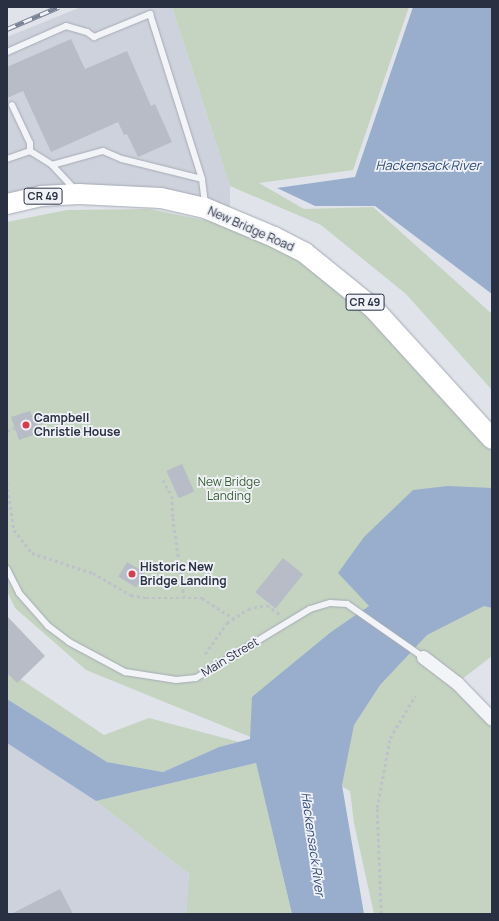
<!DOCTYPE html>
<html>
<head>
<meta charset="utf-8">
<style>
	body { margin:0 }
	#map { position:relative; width:499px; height:921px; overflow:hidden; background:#e0e3ea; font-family:Manrope,sans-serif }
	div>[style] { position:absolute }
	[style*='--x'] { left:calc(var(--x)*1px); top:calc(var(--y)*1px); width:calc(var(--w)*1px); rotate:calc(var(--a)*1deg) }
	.built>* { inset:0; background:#ced2dc }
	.green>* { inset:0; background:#c4d4c1 }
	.water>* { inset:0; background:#99aecc }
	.building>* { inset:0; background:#b7bcc7; transform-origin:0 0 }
	.path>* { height:2.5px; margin-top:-1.25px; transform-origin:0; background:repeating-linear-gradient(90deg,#bec1c9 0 3px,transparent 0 6px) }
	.roads { filter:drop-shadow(0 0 1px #a5aab4) drop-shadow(0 0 1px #a5aab4) }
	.lane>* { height:6px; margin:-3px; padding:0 3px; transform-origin:3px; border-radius:3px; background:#f3f4f8 }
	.street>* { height:13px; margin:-6.5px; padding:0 6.5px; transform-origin:6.5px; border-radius:6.5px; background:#f3f4f8 }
	.primary>* { height:20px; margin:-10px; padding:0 10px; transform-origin:10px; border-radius:10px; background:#fff }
	.rail>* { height:4.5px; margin-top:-2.25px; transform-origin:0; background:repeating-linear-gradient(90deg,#f0f2f7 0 9px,#798194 0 18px); box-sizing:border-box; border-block:1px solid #798194 }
	.dots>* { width:11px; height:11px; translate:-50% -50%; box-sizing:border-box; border:2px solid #f0f2f7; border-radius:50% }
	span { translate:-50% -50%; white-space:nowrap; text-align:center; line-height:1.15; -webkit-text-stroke:3.5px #f0f2f7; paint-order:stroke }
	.shield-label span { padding:1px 3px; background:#f0f2f7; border:1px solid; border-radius:3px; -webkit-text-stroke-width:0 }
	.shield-label { font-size:11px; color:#283042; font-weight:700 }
	.street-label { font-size:12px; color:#283042 }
	.poi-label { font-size:12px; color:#283042; font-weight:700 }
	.left { translate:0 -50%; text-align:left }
	.park-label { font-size:12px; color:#395f34 }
	.water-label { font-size:13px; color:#2f4b78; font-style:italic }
	.frame { position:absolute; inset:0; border:8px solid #283042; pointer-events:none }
</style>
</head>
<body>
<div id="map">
	<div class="built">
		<div style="clip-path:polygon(81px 7px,172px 7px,230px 186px,230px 217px,161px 198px,7px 204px,7px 37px)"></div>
		<div style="clip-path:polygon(7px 743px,96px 801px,189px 874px,186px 914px,7px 914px)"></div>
	</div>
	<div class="green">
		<div style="clip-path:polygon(172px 7px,409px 7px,353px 170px,259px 183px,304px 209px,373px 207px,492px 314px,492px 390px,406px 294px,321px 225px,230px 186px)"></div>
		<div style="clip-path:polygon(149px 209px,224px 224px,302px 262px,370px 313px,492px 449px,492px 656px,457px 683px,492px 719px,492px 914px,374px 914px,354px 823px,350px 791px,263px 742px,86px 670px,15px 608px,7px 591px,7px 222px,67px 210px)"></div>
		<div style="clip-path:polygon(7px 670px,104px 735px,149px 718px,239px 742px,219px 747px,163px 772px,107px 762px,7px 699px)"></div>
		<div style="clip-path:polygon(256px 763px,292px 914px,186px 914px,189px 874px,96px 801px)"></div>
	</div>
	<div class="water">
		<div style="clip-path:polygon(413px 7px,492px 7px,492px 294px,375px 206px,315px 206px,277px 188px,355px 177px)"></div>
		<div style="clip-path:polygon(448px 486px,492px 488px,492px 608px,484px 606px,427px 635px,380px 685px,354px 725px,342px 785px,364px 914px,292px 914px,256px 763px,96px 801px,7px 743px,7px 699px,107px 762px,163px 772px,219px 747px,250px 739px,252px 697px,331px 632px,369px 606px,338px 573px,364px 537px,413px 490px)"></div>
	</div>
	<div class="building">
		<div style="clip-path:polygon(71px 39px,85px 69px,127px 51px,151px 106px,155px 104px,172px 142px,138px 157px,127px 134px,124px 135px,118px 122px,51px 152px,23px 91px,7px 98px,7px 67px)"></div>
		<div style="clip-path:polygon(30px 411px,32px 416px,38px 414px,42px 424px,36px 426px,39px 433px,19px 440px,11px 417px)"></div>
		<div style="left:182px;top:464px;width:30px;height:17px;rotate:66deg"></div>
		<div style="left:283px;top:558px;width:26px;height:44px;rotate:39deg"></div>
		<div style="left:127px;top:562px;width:21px;height:17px;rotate:31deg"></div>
		<div style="clip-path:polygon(7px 616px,45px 656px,17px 683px,7px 673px)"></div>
		<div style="clip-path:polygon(60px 889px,73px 914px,11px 914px)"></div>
	</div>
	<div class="path">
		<div style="--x:7;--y:431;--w:9;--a:-21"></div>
		<div style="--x:163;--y:480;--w:18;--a:61"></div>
		<div style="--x:172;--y:496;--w:22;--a:87"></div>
		<div style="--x:173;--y:518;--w:79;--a:82"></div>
		<div style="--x:7;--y:483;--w:48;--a:81.5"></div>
		<div style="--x:14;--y:530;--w:29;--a:52"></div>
		<div style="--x:32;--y:553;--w:64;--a:18.2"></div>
		<div style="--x:93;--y:573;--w:44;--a:30.1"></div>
		<div style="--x:131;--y:595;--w:15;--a:11"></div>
		<div style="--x:146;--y:598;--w:56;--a:0"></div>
		<div style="--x:202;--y:598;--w:37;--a:33"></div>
		<div style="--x:205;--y:654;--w:38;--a:-55"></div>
		<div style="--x:227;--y:623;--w:25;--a:-34"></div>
		<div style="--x:248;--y:609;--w:19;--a:-12"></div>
		<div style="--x:267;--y:605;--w:17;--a:36"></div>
		<div style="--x:381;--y:914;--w:106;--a:-92.2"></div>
		<div style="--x:377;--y:808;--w:71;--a:-79.5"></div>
		<div style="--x:390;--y:738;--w:49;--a:-59.2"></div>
	</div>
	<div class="roads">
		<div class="lane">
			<div style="--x:7;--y:52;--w:64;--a:-23.8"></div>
			<div style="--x:66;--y:26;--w:22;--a:16"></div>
			<div style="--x:87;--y:32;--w:9;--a:36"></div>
			<div style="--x:94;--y:37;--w:61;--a:-22.3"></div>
			<div style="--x:150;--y:14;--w:173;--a:72.5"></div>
			<div style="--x:202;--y:179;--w:26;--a:83"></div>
			<div style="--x:12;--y:105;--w:42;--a:64.7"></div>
			<div style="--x:30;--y:143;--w:8;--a:90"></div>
			<div style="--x:7;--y:159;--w:24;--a:-19"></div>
			<div style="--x:30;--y:151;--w:26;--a:32"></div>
			<div style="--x:52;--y:165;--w:34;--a:47"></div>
			<div style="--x:52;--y:165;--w:53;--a:-15.4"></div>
			<div style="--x:103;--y:151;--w:21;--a:23"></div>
			<div style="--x:122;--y:159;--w:82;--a:14"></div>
			<div style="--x:7;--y:569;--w:27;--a:63"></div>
			<div style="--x:19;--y:593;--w:44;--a:48.7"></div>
			<div style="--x:48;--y:626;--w:26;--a:37"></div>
			<div style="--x:69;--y:642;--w:64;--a:28.2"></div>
			<div style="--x:125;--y:672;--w:52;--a:8.9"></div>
			<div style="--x:176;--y:680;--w:20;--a:-6"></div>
			<div style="--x:196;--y:678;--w:133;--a:-31.2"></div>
			<div style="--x:310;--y:609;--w:21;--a:-17"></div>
			<div style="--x:330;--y:603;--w:17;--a:3"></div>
			<div style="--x:347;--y:604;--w:93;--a:34.9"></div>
		</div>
		<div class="street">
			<div style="--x:423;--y:657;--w:43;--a:37.4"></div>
			<div style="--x:457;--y:683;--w:50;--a:45.8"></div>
		</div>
		<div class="primary">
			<div style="--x:7;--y:204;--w:35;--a:-13"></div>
			<div style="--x:41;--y:196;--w:38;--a:-3"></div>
			<div style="--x:79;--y:194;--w:82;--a:2.8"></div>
			<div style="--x:161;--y:198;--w:45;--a:12.8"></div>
			<div style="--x:205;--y:208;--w:75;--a:22.8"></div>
			<div style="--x:274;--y:237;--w:35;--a:27"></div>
			<div style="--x:305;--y:253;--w:87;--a:39"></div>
			<div style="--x:373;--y:308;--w:177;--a:47.7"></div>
		</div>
	</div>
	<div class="rail">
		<div style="--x:7;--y:29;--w:56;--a:-23.3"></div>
	</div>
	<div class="dots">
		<div style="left:26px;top:425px;background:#d53f4b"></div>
		<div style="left:132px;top:574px;background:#d53f4b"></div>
	</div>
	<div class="shield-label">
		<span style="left:43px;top:196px">CR 49</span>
		<span style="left:365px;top:302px">CR 49</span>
	</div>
	<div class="street-label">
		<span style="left:251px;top:229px;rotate:24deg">New Bridge Road</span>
		<span style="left:230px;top:657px;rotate:-31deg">Main Street</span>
	</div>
	<div class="poi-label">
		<span class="left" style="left:34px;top:425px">Campbell<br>Christie House</span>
		<span class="left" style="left:140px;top:574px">Historic New<br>Bridge Landing</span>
	</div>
	<div class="park-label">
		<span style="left:229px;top:489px">New Bridge<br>Landing</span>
	</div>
	<div class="water-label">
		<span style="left:428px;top:165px">Hackensack River</span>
		<span style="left:313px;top:844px;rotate:82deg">Hackensack River</span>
	</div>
	<div class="frame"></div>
</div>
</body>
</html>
